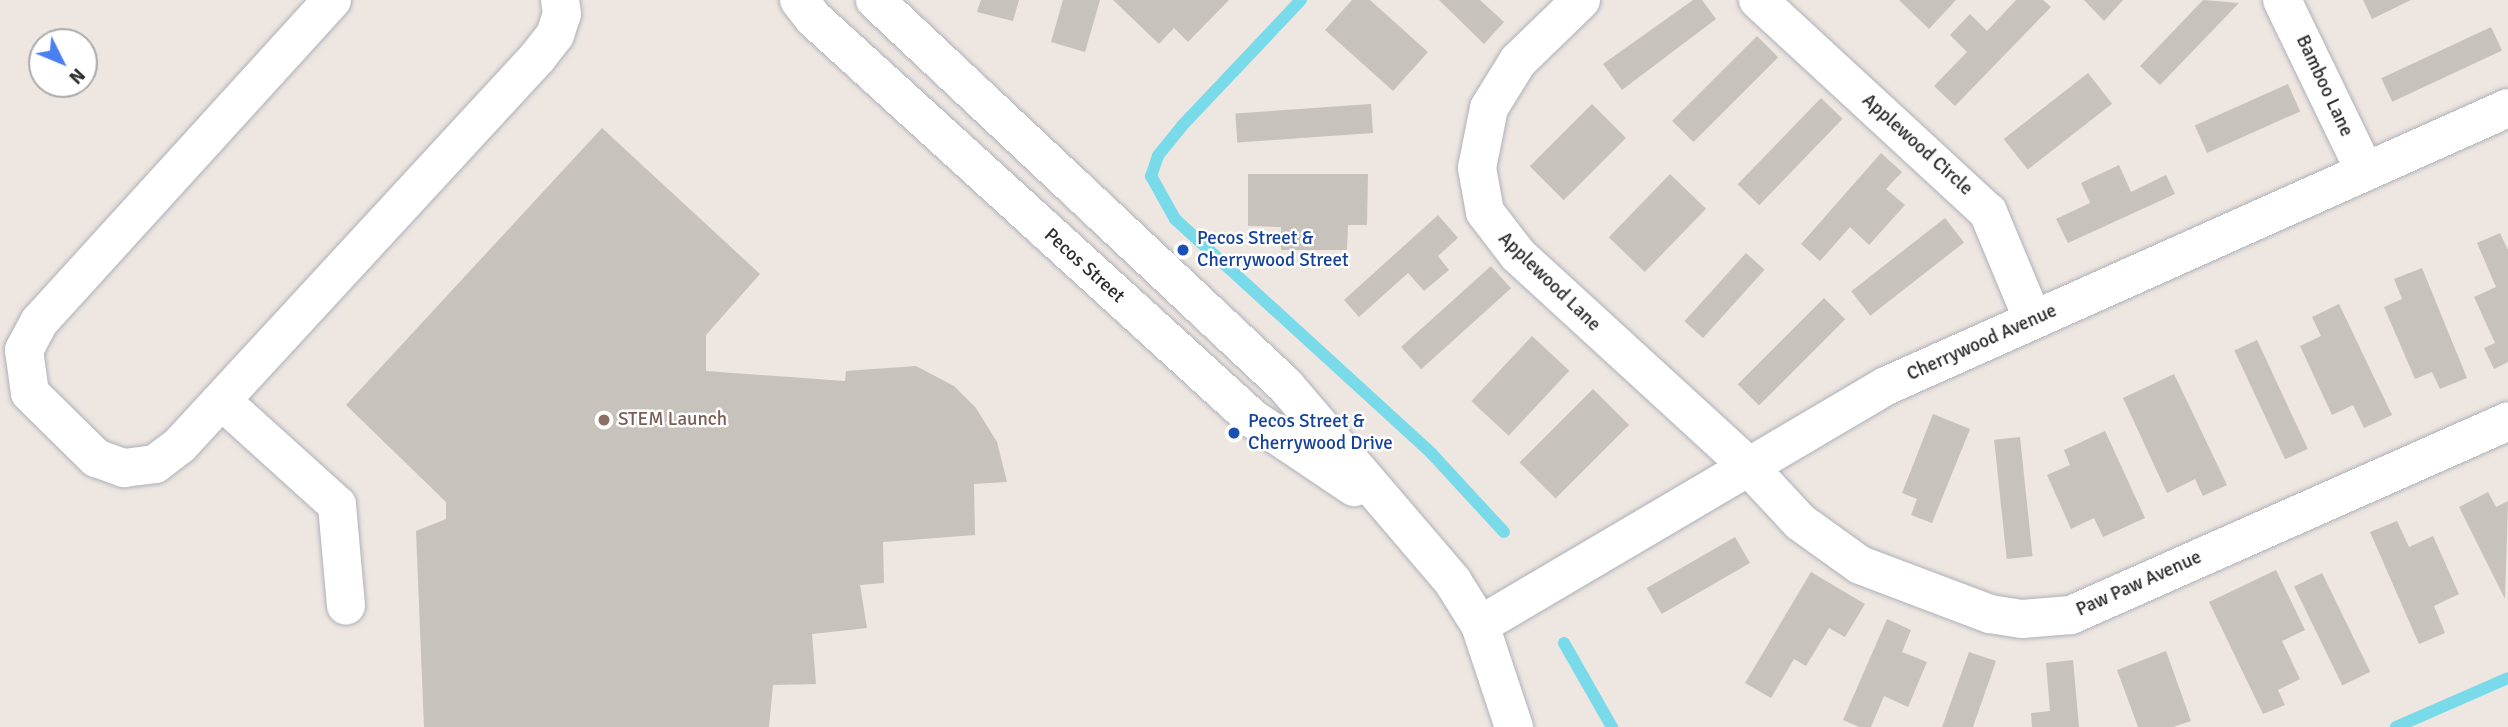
<!DOCTYPE html>
<html>
<head>
<meta charset="utf-8">
<style>
	body { margin:0 }
	#map { position:relative; width:2508px; height:727px; overflow:hidden; background:#eee6e1; font-family:Signika,sans-serif }
	div>[style] { position:absolute }
	[style*='--x'] { left:calc(var(--x)*1px); top:calc(var(--y)*1px); width:calc(var(--w)*1px); rotate:calc(var(--a)*1deg) }
	.stream>* { height:12px; margin:-6px; padding:0 6px; transform-origin:6px; border-radius:6px; background:#79dbea }
	.building>* { inset:0; background:#c7c2bc; transform-origin:0 0 }
	.roads { filter:drop-shadow(0 0 2px #adb1b9) drop-shadow(0 0 2px #adb1b9) }
	.minor>* { height:38px; margin:-19px; padding:0 19px; transform-origin:19px; border-radius:19px; background:#fff }
	.dots>* { width:19px; height:19px; translate:-50% -50%; box-sizing:border-box; border:4px solid #fff; border-radius:50% }
	span { translate:-50% -50%; white-space:nowrap; text-align:center; line-height:1.15; -webkit-text-stroke:5px #fff; paint-order:stroke }
	.street-label { font-size:19px; color:#2d2d2d }
	.transit-label { font-size:19px; color:#164399 }
	.left { translate:0 -50%; text-align:left }
	.education-label { font-size:19px; color:#785e54 }
	.north { position:absolute; left:28px; top:28px; width:70px; height:70px; box-sizing:border-box; background:#fff; border:2px solid #ababab; border-radius:50%; rotate:133deg; font-size:19px; font-weight:700; line-height:28px; text-align:center; color:#2d2d2d }
	.north::after { content:''; display:block; margin:auto; width:24px; height:32px; background:#497ff2; clip-path:polygon(50% 0,100% 100%,50% 72%,0 100%) }
</style>
</head>
<body>
<div id="map">
	<div class="stream">
		<div style="--x:1301;--y:0;--w:173;--a:133.4"></div>
		<div style="--x:1182;--y:126;--w:38;--a:129"></div>
		<div style="--x:1158;--y:156;--w:21;--a:109"></div>
		<div style="--x:1151;--y:176;--w:49;--a:60.8"></div>
		<div style="--x:1175;--y:219;--w:348;--a:42.4"></div>
		<div style="--x:1432;--y:454;--w:106;--a:47.3"></div>
		<div style="--x:1564;--y:643;--w:97;--a:60.3"></div>
		<div style="--x:2396;--y:727;--w:122;--a:-23.6"></div>
	</div>
	<div class="building">
		<div style="clip-path:polygon(981px 0,1019px 0,1013px 21px,977px 12px)"></div>
		<div style="clip-path:polygon(1063px 0,1100px 0,1085px 52px,1051px 42px)"></div>
		<div style="clip-path:polygon(1113px 0,1229px 0,1188px 42px,1174px 28px,1159px 44px)"></div>
		<div style="clip-path:polygon(1352px 0,1370px 0,1428px 52px,1393px 91px,1325px 30px)"></div>
		<div style="clip-path:polygon(1439px 0,1480px 0,1504px 22px,1484px 44px)"></div>
		<div style="clip-path:polygon(1693px 0,1702px 0,1716px 19px,1622px 90px,1603px 64px)"></div>
		<div style="clip-path:polygon(1899px 0,1956px 0,1929px 29px)"></div>
		<div style="clip-path:polygon(2016px 0,2043px 0,2051px 7px,1955px 106px,1934px 86px,1967px 52px,1950px 35px,1970px 14px,1987px 31px)"></div>
		<div style="clip-path:polygon(2084px 0,2123px 0,2104px 21px)"></div>
		<div style="clip-path:polygon(2203px 0,2239px 3px,2160px 85px,2140px 66px)"></div>
		<div style="clip-path:polygon(2363px 0,2411px 0,2372px 19px)"></div>
		<div style="left:2491px;top:27px;width:26px;height:121px;rotate:65deg"></div>
		<div style="left:1757px;top:36px;width:30px;height:120px;rotate:45deg"></div>
		<div style="left:2088px;top:73px;width:39px;height:107px;rotate:52deg"></div>
		<div style="left:2288px;top:84px;width:30px;height:102px;rotate:66deg"></div>
		<div style="left:1821px;top:98px;width:30px;height:120px;rotate:44deg"></div>
		<div style="left:1371px;top:104px;width:29px;height:136px;rotate:86deg"></div>
		<div style="left:1592px;top:104px;width:48px;height:88px;rotate:45deg"></div>
		<div style="clip-path:polygon(602px 128px,760px 274px,706px 335px,706px 371px,845px 381px,846px 371px,916px 366px,954px 386px,976px 408px,997px 442px,1007px 482px,974px 484px,975px 535px,883px 542px,884px 583px,860px 585px,867px 628px,812px 634px,816px 684px,773px 685px,769px 727px,424px 727px,416px 531px,446px 519px,446px 502px,346px 405px)"></div>
		<div style="clip-path:polygon(1881px 153px,1902px 172px,1886px 189px,1905px 205px,1869px 245px,1850px 227px,1820px 261px,1801px 244px)"></div>
		<div style="clip-path:polygon(2119px 165px,2131px 192px,2166px 175px,2175px 194px,2068px 243px,2056px 219px,2090px 203px,2081px 183px)"></div>
		<div style="clip-path:polygon(1248px 174px,1368px 174px,1367px 225px,1348px 225px,1347px 250px,1281px 250px,1281px 227px,1248px 226px)"></div>
		<div style="left:1670px;top:174px;width:50px;height:88px;rotate:44deg"></div>
		<div style="clip-path:polygon(1438px 215px,1458px 238px,1438px 256px,1449px 270px,1424px 291px,1408px 273px,1359px 317px,1344px 300px)"></div>
		<div style="left:1945px;top:218px;width:31px;height:119px;rotate:52deg"></div>
		<div style="clip-path:polygon(2500px 233px,2508px 250px,2508px 362px,2494px 369px,2484px 348px,2495px 343px,2474px 297px,2496px 287px,2477px 243px)"></div>
		<div style="left:1746px;top:253px;width:25px;height:92px;rotate:42deg"></div>
		<div style="left:1491px;top:266px;width:30px;height:121px;rotate:48deg"></div>
		<div style="clip-path:polygon(2422px 268px,2467px 378px,2440px 389px,2432px 372px,2415px 379px,2384px 307px,2402px 299px,2394px 279px)"></div>
		<div style="left:1824px;top:298px;width:30px;height:122px;rotate:45deg"></div>
		<div style="clip-path:polygon(2339px 304px,2392px 415px,2364px 428px,2353px 405px,2332px 415px,2300px 346px,2321px 336px,2312px 317px)"></div>
		<div style="left:1532px;top:336px;width:51px;height:89px;rotate:43deg"></div>
		<div style="left:2257px;top:340px;width:120px;height:25px;rotate:65deg"></div>
		<div style="clip-path:polygon(2174px 374px,2227px 485px,2203px 496px,2195px 479px,2167px 493px,2123px 398px)"></div>
		<div style="left:1593px;top:389px;width:51px;height:104px;rotate:45deg"></div>
		<div style="clip-path:polygon(1933px 414px,1970px 429px,1932px 523px,1911px 515px,1917px 499px,1902px 493px)"></div>
		<div style="clip-path:polygon(2105px 431px,2145px 518px,2103px 537px,2094px 518px,2071px 529px,2047px 475px,2070px 465px,2064px 450px)"></div>
		<div style="left:2020px;top:437px;width:120px;height:26px;rotate:84deg"></div>
		<div style="clip-path:polygon(2488px 492px,2496px 507px,2508px 501px,2505px 599px,2459px 507px)"></div>
		<div style="clip-path:polygon(2397px 521px,2409px 547px,2433px 536px,2459px 594px,2434px 606px,2445px 633px,2419px 644px,2370px 532px)"></div>
		<div style="left:1735px;top:537px;width:30px;height:102px;rotate:60deg"></div>
		<div style="clip-path:polygon(2276px 570px,2305px 630px,2282px 641px,2300px 679px,2278px 690px,2285px 705px,2263px 714px,2209px 602px)"></div>
		<div style="clip-path:polygon(1811px 572px,1865px 604px,1845px 637px,1829px 628px,1806px 666px,1794px 659px,1771px 698px,1745px 683px)"></div>
		<div style="left:2322px;top:573px;width:110px;height:31px;rotate:64deg"></div>
		<div style="clip-path:polygon(1887px 619px,1911px 630px,1902px 652px,1927px 662px,1908px 707px,1884px 696px,1871px 727px,1859px 727px,1843px 720px)"></div>
		<div style="clip-path:polygon(2166px 651px,2191px 721px,2173px 727px,2138px 727px,2117px 670px)"></div>
		<div style="clip-path:polygon(1969px 652px,1996px 661px,1973px 727px,1942px 727px)"></div>
		<div style="clip-path:polygon(2073px 660px,2079px 727px,2032px 727px,2031px 713px,2050px 711px,2046px 663px)"></div>
	</div>
	<div class="roads">
		<div class="minor">
			<div style="--x:332;--y:0;--w:435;--a:132.3"></div>
			<div style="--x:39;--y:322;--w:32;--a:118"></div>
			<div style="--x:24;--y:350;--w:43;--a:82.1"></div>
			<div style="--x:30;--y:393;--w:93;--a:44.6"></div>
			<div style="--x:96;--y:458;--w:30;--a:20"></div>
			<div style="--x:124;--y:468;--w:31;--a:-7"></div>
			<div style="--x:155;--y:464;--w:31;--a:-37"></div>
			<div style="--x:180;--y:445;--w:527;--a:-47.31"></div>
			<div style="--x:537;--y:58;--w:29;--a:-52"></div>
			<div style="--x:555;--y:35;--w:22;--a:-72"></div>
			<div style="--x:562;--y:14;--w:14;--a:-98"></div>
			<div style="--x:799;--y:0;--w:24;--a:52"></div>
			<div style="--x:814;--y:19;--w:594;--a:42.34"></div>
			<div style="--x:1253;--y:419;--w:122;--a:34"></div>
			<div style="--x:875;--y:0;--w:562;--a:43.2"></div>
			<div style="--x:1285;--y:385;--w:259;--a:49.5"></div>
			<div style="--x:1453;--y:582;--w:51;--a:57.9"></div>
			<div style="--x:1480;--y:625;--w:108;--a:71.6"></div>
			<div style="--x:1581;--y:0;--w:88;--a:135.9"></div>
			<div style="--x:1518;--y:61;--w:55;--a:121.7"></div>
			<div style="--x:1489;--y:108;--w:61;--a:101.3"></div>
			<div style="--x:1477;--y:168;--w:45;--a:79.7"></div>
			<div style="--x:1485;--y:212;--w:54;--a:52.5"></div>
			<div style="--x:1518;--y:255;--w:312;--a:42.5"></div>
			<div style="--x:1748;--y:466;--w:76;--a:47.1"></div>
			<div style="--x:1800;--y:522;--w:74;--a:35.6"></div>
			<div style="--x:1860;--y:565;--w:139;--a:20.7"></div>
			<div style="--x:1990;--y:614;--w:32;--a:9"></div>
			<div style="--x:2022;--y:619;--w:49;--a:-4.7"></div>
			<div style="--x:2071;--y:615;--w:478;--a:-23.9"></div>
			<div style="--x:1758;--y:0;--w:313;--a:42.7"></div>
			<div style="--x:1988;--y:212;--w:117;--a:67.4"></div>
			<div style="--x:2282;--y:0;--w:191;--a:64.2"></div>
			<div style="--x:222;--y:401;--w:155;--a:42.1"></div>
			<div style="--x:337;--y:505;--w:101;--a:84.9"></div>
			<div style="--x:1480;--y:625;--w:471;--a:-30.5"></div>
			<div style="--x:1886;--y:386;--w:681;--a:-24.08"></div>
		</div>
	</div>
	<div class="dots">
		<div style="left:1183px;top:250px;background:#1a4fb4"></div>
		<div style="left:604px;top:420px;background:#8d6e63"></div>
		<div style="left:1234px;top:433px;background:#1a4fb4"></div>
	</div>
	<div class="street-label">
		<span style="left:2324px;top:86px;rotate:65deg">Bamboo Lane</span>
		<span style="left:1917px;top:145px;rotate:42deg">Applewood Circle</span>
		<span style="left:1084px;top:266px;rotate:42deg">Pecos Street</span>
		<span style="left:1549px;top:282px;rotate:44deg">Applewood Lane</span>
		<span style="left:1982px;top:343px;rotate:-24deg">Cherrywood Avenue</span>
		<span style="left:2139px;top:584px;rotate:-24deg">Paw Paw Avenue</span>
	</div>
	<div class="transit-label">
		<span class="left" style="left:1197px;top:250px">Pecos Street &amp;<br>Cherrywood Street</span>
		<span class="left" style="left:1248px;top:433px">Pecos Street &amp;<br>Cherrywood Drive</span>
	</div>
	<div class="education-label">
		<span class="left" style="left:618px;top:420px">STEM Launch</span>
	</div>
	<div class="north">N</div>
</div>
</body>
</html>
